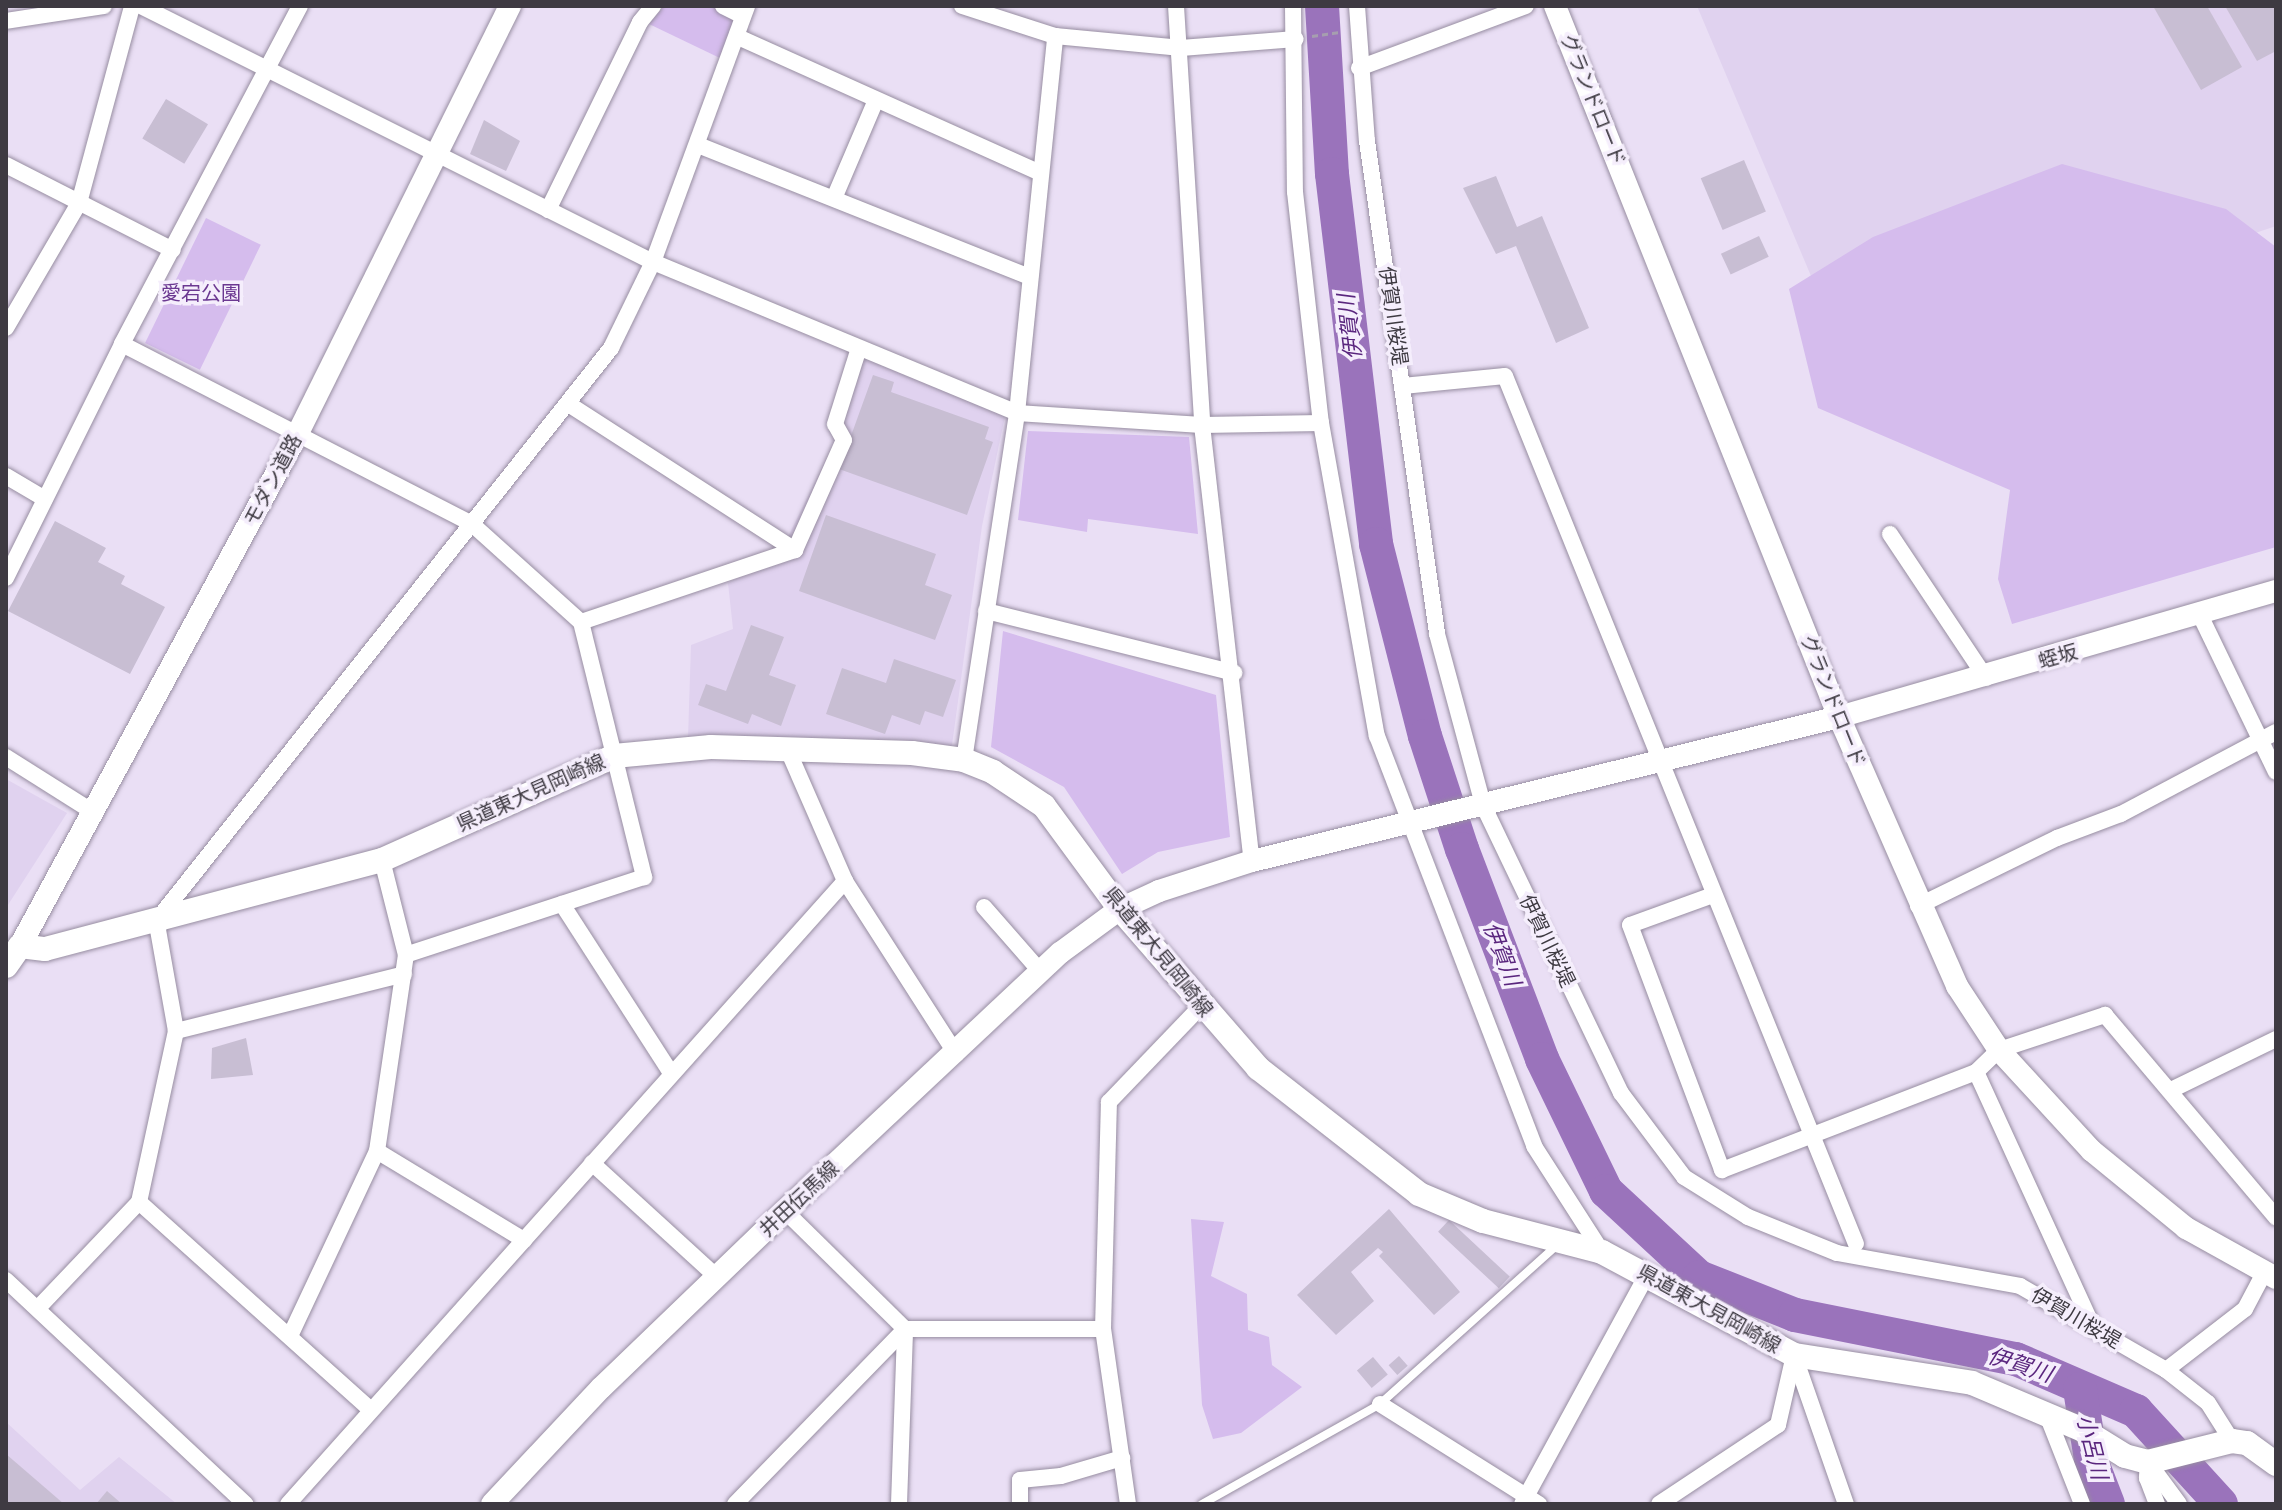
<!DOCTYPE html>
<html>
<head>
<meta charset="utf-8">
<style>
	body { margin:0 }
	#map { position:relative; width:2282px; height:1510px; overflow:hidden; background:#eadff5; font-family:"Fira Sans","Noto Sans JP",sans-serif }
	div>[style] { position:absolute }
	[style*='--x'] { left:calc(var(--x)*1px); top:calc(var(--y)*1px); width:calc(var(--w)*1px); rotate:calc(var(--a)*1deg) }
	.built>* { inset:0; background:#e0d2ef }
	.green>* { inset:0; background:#d5bced; transform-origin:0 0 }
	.river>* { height:34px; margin:-17px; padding:0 17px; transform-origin:17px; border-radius:17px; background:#9a73bb }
	.building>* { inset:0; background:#c8bed3; transform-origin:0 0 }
	.path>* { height:3px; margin-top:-1.5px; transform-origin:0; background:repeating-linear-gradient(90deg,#a69eaf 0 6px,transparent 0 10px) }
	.roads { filter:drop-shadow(0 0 2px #978da1) drop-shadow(0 0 2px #978da1) }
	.service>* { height:8px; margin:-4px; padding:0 4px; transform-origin:4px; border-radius:4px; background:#fff }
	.minor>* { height:16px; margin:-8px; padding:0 8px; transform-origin:8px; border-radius:8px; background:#fff }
	.tertiary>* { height:22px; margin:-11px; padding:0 11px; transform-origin:11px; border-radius:11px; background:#fff }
	.secondary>* { height:24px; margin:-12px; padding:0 12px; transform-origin:12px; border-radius:12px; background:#fff }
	span { translate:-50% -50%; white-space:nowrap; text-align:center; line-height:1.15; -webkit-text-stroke:7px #f5eefc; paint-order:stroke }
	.street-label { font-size:20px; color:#3e3a42 }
	.park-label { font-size:20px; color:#6b3891 }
	.water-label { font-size:22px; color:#5a267e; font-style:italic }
	.frame { position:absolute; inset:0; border:8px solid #3e3a42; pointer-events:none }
</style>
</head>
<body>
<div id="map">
	<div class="built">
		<div style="clip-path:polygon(1697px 6px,2276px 6px,2276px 226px,2199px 252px,1822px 302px)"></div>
		<div style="clip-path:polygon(863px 358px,1005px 416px,982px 526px,951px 752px,688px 738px,691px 645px,733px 629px,728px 583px,778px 557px,841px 429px)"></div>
		<div style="clip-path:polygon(6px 779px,67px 813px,6px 908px)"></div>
		<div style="clip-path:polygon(6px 1422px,80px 1490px,119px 1457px,177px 1504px,6px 1504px)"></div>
	</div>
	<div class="green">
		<div style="clip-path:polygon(664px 6px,715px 6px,738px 18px,724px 60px,649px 24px)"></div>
		<div style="clip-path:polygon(2062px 164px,2226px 209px,2276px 247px,2276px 547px,2012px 624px,1998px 579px,2010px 490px,1818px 408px,1789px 289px,1873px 237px)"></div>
		<div style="left:206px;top:218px;width:61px;height:139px;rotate:26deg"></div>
		<div style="clip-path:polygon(1028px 431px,1189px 437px,1198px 534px,1088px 519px,1087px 532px,1018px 520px)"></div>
		<div style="clip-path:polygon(1003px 631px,1216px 695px,1230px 837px,1158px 852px,1122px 874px,1064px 787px,991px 747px)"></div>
		<div style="clip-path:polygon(1191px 1219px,1224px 1222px,1211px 1276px,1247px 1294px,1248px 1330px,1269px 1337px,1272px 1365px,1302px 1387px,1241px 1433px,1213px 1439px,1202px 1405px)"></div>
	</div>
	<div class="river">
		<div style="--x:1322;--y:6;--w:168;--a:86.6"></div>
		<div style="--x:1332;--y:174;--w:373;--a:83.2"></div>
		<div style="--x:1376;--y:544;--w:198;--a:75.7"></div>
		<div style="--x:1425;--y:736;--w:119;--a:71.9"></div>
		<div style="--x:1462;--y:849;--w:225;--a:69.1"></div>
		<div style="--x:1542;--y:1059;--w:147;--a:64.1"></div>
		<div style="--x:1606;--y:1191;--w:127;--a:42.8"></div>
		<div style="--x:1699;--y:1277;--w:103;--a:21.6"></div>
		<div style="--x:1795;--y:1315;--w:225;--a:11.3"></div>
		<div style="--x:2016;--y:1359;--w:131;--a:23.4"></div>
		<div style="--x:2136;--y:1411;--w:126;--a:47.6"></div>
		<div style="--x:2080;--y:1389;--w:72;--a:81.2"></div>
		<div style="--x:2091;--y:1460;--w:47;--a:68.9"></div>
	</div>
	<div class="building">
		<div style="clip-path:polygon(2153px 6px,2207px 6px,2242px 67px,2201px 90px)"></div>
		<div style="clip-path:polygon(2225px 6px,2276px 6px,2276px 51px,2257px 61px)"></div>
		<div style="left:166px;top:99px;width:49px;height:46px;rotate:31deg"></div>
		<div style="clip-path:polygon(484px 120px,520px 141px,506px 171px,470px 154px)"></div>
		<div style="left:1744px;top:160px;width:56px;height:47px;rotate:67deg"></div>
		<div style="clip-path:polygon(1496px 176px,1517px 227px,1542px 216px,1589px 328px,1556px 343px,1516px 246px,1496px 254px,1463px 188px)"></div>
		<div style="left:1759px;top:236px;width:23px;height:42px;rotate:65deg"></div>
		<div style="clip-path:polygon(873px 375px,894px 382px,891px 392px,989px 427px,985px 439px,993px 442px,967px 515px,839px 469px)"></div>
		<div style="clip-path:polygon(826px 515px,936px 554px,925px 585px,952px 595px,935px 640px,799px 591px)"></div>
		<div style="clip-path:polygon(55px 521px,106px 548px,98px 562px,125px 576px,121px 584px,165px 607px,130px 674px,8px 611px)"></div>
		<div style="clip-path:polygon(751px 625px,784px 637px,769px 675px,796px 685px,781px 726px,752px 714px,748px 724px,698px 705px,706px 684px,726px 691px)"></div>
		<div style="clip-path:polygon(894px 659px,956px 680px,943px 717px,925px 711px,920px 725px,892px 715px,885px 734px,826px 714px,842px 668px,886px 683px)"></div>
		<div style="clip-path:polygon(246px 1038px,253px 1075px,211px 1079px,212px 1048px)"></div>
		<div style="clip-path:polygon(1389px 1209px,1460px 1292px,1434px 1315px,1379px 1256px,1383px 1252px,1378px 1248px,1351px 1272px,1374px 1301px,1336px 1335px,1297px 1295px)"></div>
		<div style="left:1449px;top:1220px;width:83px;height:16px;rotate:43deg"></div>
		<div style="left:1399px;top:1356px;width:13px;height:14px;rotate:48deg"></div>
		<div style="left:1373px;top:1357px;width:23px;height:21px;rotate:50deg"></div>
		<div style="clip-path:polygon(6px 1454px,64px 1504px,8px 1504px)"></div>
		<div style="clip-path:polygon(107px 1491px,122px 1504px,96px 1504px)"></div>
	</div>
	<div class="path">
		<div style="--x:1312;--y:36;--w:28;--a:-8"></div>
	</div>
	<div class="roads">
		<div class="service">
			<div style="--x:1202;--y:1504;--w:204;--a:-29.3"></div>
			<div style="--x:1380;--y:1404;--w:238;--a:-41.9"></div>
		</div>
		<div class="minor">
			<div style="--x:141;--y:6;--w:572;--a:26.57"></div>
			<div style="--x:653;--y:262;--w:394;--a:22.5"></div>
			<div style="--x:1017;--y:413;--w:185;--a:3.7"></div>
			<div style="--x:1202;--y:425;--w:119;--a:-1"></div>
			<div style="--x:300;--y:6;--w:382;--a:117.8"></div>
			<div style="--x:122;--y:344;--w:394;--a:27.2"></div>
			<div style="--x:472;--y:524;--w:147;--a:42"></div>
			<div style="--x:581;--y:622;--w:263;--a:76.1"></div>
			<div style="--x:644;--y:877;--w:250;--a:161.9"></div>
			<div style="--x:723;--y:6;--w:22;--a:27"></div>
			<div style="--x:962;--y:6;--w:98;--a:17.9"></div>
			<div style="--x:1055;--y:36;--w:127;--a:5.4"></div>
			<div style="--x:1181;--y:48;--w:115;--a:-4.5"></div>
			<div style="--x:1176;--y:6;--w:420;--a:86.4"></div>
			<div style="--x:1202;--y:425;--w:439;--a:83.5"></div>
			<div style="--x:1293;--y:6;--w:186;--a:89.4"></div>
			<div style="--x:1295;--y:192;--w:232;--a:83.6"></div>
			<div style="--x:1321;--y:423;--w:318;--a:79.9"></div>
			<div style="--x:1377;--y:736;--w:439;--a:69"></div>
			<div style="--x:1534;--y:1146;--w:126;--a:57.3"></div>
			<div style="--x:1357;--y:6;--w:135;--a:85.8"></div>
			<div style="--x:1367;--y:141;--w:498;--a:81.9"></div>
			<div style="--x:1437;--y:634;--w:177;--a:74.9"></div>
			<div style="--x:1483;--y:805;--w:319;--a:64.4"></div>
			<div style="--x:1621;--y:1093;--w:105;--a:53.1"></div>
			<div style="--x:1684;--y:1177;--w:75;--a:32"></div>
			<div style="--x:1748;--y:1217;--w:96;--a:22"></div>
			<div style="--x:1837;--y:1253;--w:186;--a:10.2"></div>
			<div style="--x:2020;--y:1286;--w:168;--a:29.9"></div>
			<div style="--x:2166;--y:1370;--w:53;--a:38.2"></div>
			<div style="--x:2208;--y:1403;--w:45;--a:57.7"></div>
			<div style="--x:6;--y:21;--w:99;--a:-8.7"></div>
			<div style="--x:738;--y:37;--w:331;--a:24.2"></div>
			<div style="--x:1359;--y:68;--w:178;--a:-20.4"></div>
			<div style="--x:698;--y:145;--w:356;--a:21.7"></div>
			<div style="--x:6;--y:165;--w:187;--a:27"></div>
			<div style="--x:835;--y:196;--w:104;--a:-66.9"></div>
			<div style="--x:548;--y:210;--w:209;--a:-63.9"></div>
			<div style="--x:640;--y:22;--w:21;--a:-51"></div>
			<div style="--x:6;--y:328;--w:145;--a:-59.7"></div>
			<div style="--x:79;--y:203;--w:204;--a:-74.9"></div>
			<div style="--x:1403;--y:386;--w:102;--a:-5.6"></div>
			<div style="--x:1505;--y:376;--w:936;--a:67.98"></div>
			<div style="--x:570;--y:405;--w:268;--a:32.8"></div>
			<div style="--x:6;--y:476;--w:45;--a:30.5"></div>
			<div style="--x:1890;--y:534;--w:173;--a:56.3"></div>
			<div style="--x:6;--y:578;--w:261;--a:-63.6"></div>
			<div style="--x:986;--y:611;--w:256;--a:14"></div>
			<div style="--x:2200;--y:615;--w:174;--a:64.2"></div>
			<div style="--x:581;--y:622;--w:226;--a:-18.6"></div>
			<div style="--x:795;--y:550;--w:120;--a:-66"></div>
			<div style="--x:844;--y:440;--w:18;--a:-119"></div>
			<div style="--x:835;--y:424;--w:77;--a:-72.5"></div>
			<div style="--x:787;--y:748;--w:145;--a:66.4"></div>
			<div style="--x:845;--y:881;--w:206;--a:57.3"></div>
			<div style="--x:6;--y:757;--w:103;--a:32.3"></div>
			<div style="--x:964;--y:760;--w:351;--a:-81.3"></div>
			<div style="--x:1017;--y:413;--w:379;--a:-84.2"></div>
			<div style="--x:1713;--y:895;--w:88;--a:160.1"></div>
			<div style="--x:1630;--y:925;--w:262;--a:69.4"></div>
			<div style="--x:1722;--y:1170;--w:272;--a:-21.1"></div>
			<div style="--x:562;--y:904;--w:201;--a:57.2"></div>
			<div style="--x:1918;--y:906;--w:155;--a:-26.1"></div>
			<div style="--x:2057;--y:838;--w:68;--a:-20.6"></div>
			<div style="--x:2121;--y:814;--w:175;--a:-27.9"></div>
			<div style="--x:984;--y:907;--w:86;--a:48.8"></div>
			<div style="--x:176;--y:1031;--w:235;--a:-14"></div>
			<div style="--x:2171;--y:1090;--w:117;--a:-25.9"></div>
			<div style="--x:377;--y:1151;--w:172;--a:31.2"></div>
			<div style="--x:592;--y:1163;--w:169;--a:42.4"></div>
			<div style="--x:139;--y:1202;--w:310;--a:41.9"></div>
			<div style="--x:785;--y:1211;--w:168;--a:44.5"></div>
			<div style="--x:905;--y:1329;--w:198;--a:0"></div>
			<div style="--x:6;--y:1280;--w:328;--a:43.1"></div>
			<div style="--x:39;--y:1307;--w:145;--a:-46.4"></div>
			<div style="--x:139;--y:1202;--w:175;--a:-77.8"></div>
			<div style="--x:176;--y:1031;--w:103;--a:-100.1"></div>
			<div style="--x:158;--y:930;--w:15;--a:-79"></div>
			<div style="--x:161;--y:915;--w:724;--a:-51.56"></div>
			<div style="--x:611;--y:348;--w:96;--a:-64"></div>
			<div style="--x:653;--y:262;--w:273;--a:-69.8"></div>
			<div style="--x:2092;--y:1325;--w:278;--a:-114.6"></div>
			<div style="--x:1976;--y:1072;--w:32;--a:-44"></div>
			<div style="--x:1999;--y:1050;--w:112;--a:-18.3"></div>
			<div style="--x:2105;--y:1015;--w:265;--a:49.8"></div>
			<div style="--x:290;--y:1336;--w:204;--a:-64.8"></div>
			<div style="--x:377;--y:1151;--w:198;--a:-81.6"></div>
			<div style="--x:406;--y:955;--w:98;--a:-104.2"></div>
			<div style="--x:1794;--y:1355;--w:158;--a:70.8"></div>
			<div style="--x:2166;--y:1370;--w:100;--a:-37.7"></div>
			<div style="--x:2245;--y:1309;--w:43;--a:-62.2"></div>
			<div style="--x:1380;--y:1404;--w:188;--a:32.2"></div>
			<div style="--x:2047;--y:1415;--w:96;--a:68.5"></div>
			<div style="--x:2148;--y:1462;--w:52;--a:53.6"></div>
			<div style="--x:2148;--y:1462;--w:16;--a:94"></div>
			<div style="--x:2147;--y:1478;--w:28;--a:69"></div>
			<div style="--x:288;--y:1504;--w:836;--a:-48.2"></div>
			<div style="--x:735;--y:1504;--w:244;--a:-45.8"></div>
			<div style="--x:899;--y:1504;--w:175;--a:-88"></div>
			<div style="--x:1020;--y:1504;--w:24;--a:-90"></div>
			<div style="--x:1020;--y:1480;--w:41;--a:-5.6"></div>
			<div style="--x:1061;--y:1476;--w:64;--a:-16.4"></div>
			<div style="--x:1128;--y:1504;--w:177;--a:-98.1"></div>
			<div style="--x:1103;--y:1329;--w:227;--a:-88.5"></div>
			<div style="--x:1109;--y:1102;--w:132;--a:-46.2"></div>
			<div style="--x:1522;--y:1504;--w:259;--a:-61.4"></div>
			<div style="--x:1659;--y:1504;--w:143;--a:-33.6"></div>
			<div style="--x:1778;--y:1425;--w:72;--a:-77.1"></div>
		</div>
		<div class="tertiary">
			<div style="--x:1555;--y:6;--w:766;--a:68.23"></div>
			<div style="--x:1839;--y:717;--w:294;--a:66.3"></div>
			<div style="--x:1957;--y:986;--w:77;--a:56.7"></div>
			<div style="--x:1999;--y:1050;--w:137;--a:47.4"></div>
			<div style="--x:2092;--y:1151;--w:122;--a:39.3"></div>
			<div style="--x:2186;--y:1228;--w:103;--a:29.1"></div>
			<div style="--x:20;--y:946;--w:581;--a:-61.54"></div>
			<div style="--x:297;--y:435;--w:479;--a:-63.6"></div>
			<div style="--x:492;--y:1504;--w:159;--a:-46.8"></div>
			<div style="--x:601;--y:1388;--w:255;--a:-43.9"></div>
			<div style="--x:785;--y:1211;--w:377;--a:-43.2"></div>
			<div style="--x:1060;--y:953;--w:74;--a:-36.3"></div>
			<div style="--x:1120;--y:909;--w:43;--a:-24.8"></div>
			<div style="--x:1159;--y:891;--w:98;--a:-17.9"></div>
			<div style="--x:1252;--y:861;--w:604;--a:-13.78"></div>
			<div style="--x:1839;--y:717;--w:455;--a:-16.1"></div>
		</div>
		<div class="secondary">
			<div style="--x:6;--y:966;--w:24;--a:-55"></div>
			<div style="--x:20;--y:946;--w:25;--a:7"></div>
			<div style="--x:45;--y:949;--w:349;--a:-14.8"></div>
			<div style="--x:382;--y:860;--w:254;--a:-24.1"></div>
			<div style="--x:614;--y:756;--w:97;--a:-5.3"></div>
			<div style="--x:711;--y:747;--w:201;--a:1.7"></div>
			<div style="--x:912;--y:753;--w:52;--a:7.7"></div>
			<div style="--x:964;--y:760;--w:31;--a:22"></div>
			<div style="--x:993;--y:772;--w:61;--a:33.7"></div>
			<div style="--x:1044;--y:806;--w:128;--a:53.6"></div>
			<div style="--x:1120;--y:909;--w:211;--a:49"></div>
			<div style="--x:1258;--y:1068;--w:204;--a:38"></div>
			<div style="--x:1419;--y:1194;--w:69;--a:22.9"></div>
			<div style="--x:1483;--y:1221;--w:123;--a:14.6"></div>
			<div style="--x:1602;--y:1252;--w:218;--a:28.2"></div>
			<div style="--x:1794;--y:1355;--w:180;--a:8.9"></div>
			<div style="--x:1972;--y:1383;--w:121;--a:22.9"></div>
			<div style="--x:2083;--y:1430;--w:49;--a:31.8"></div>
			<div style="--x:2125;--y:1456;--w:24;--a:15"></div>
			<div style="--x:2148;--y:1462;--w:87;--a:-14"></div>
			<div style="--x:2232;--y:1441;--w:15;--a:8"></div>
			<div style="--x:2247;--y:1443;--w:36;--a:36"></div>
		</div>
	</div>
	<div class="street-label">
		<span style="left:1593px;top:100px;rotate:68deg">グランドロード</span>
		<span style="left:1393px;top:316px;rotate:82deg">伊賀川桜堤</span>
		<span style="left:273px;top:480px;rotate:-62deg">モダン道路</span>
		<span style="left:2058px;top:657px;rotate:-16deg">蛭坂</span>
		<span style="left:1833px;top:701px;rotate:68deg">グランドロード</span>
		<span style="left:531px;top:793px;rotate:-24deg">県道東大見岡崎線</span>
		<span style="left:1547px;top:941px;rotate:64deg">伊賀川桜堤</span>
		<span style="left:1158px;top:952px;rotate:51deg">県道東大見岡崎線</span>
		<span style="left:799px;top:1199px;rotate:-43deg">井田伝馬線</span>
		<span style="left:1709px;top:1309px;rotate:29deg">県道東大見岡崎線</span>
		<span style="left:2076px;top:1318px;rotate:30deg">伊賀川桜堤</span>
	</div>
	<div class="park-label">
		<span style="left:201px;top:293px">愛宕公園</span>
	</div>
	<div class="water-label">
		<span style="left:1350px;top:327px;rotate:-97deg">伊賀川</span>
		<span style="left:1502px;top:954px;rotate:69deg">伊賀川</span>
		<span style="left:2020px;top:1365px;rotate:18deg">伊賀川</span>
		<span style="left:2092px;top:1447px;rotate:76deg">小呂川</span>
	</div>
	<div class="frame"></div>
</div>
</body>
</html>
